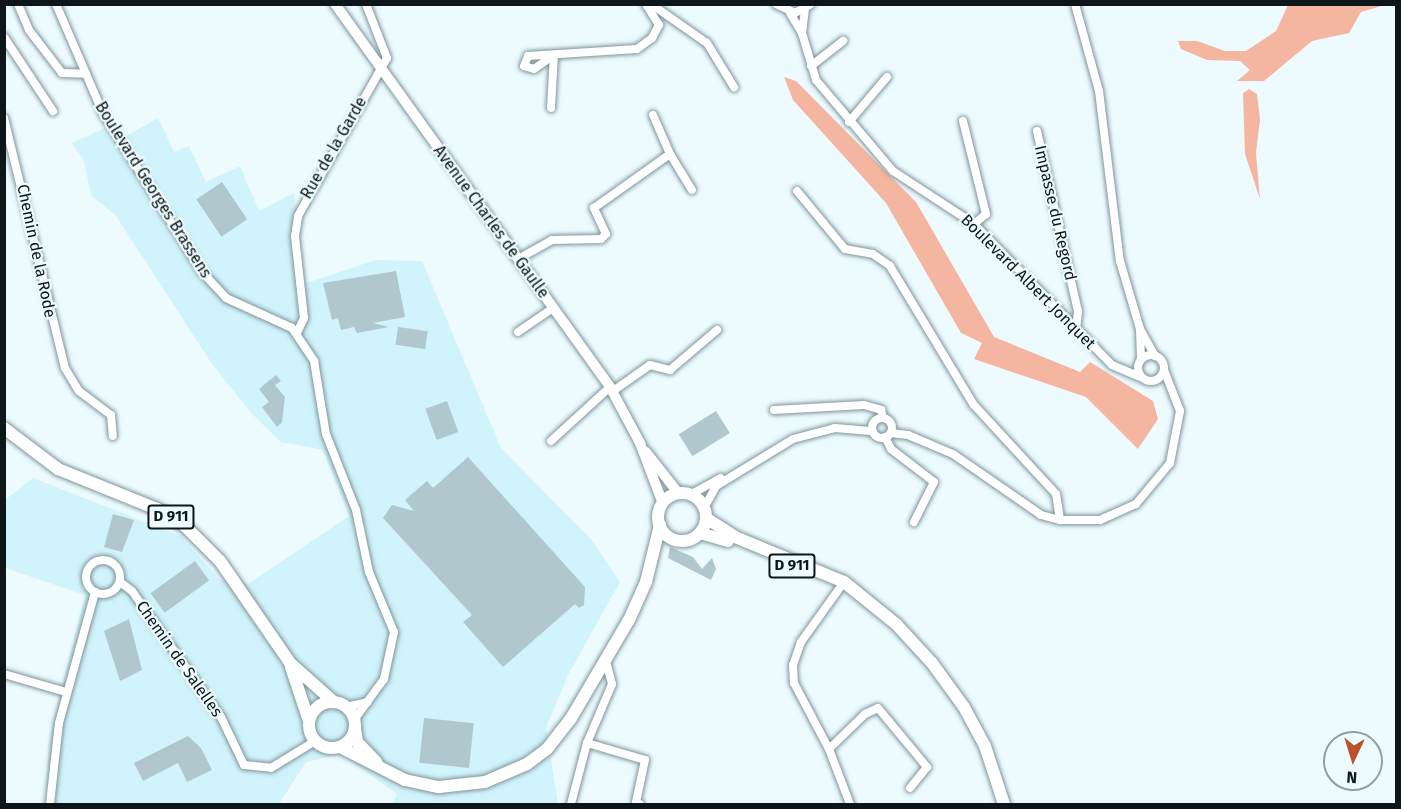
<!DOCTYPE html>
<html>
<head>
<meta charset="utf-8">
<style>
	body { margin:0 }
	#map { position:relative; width:1401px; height:809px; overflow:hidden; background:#edfbff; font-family:"Fira Sans",sans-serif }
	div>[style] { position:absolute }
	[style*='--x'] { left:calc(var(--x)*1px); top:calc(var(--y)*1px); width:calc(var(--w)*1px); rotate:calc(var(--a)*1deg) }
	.built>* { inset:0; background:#d1f3fb }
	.green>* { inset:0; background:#f5b6a1 }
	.building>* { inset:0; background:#b0c7cd; transform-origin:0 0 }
	.roads { filter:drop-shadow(0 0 2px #7e959a) drop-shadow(0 0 2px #7e959a) }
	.street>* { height:8px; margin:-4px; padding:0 4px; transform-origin:4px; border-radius:4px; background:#fff }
	.street>.ring { margin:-4px; padding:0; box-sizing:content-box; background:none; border:8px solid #fff; border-radius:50% }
	.secondary>* { height:10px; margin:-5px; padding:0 5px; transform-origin:5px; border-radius:5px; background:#fff }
	.primary>* { height:12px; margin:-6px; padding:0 6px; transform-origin:6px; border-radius:6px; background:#fff }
	.primary>.ring { margin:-6px; padding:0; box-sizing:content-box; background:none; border:12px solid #fff; border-radius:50% }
	span { translate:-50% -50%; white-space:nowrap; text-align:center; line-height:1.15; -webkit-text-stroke:4.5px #edfbff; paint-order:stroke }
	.shield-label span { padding:2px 4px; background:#edfbff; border:2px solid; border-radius:4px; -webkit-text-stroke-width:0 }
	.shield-label { font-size:15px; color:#0d1618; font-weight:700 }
	.street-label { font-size:16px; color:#0d1618 }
	.frame { position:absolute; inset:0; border:6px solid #0d1618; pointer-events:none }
	.north { position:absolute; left:1323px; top:731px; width:60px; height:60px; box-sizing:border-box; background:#edfbff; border:2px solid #939fa3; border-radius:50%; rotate:184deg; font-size:16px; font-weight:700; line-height:24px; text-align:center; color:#0d1618 }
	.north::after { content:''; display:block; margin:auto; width:21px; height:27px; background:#b9522c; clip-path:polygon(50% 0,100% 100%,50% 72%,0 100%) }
</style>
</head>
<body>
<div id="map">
	<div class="built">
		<div style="clip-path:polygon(158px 118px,174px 152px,189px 146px,206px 182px,240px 166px,259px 211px,294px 193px,304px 284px,375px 260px,422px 261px,501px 448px,591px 539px,620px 582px,568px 675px,546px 728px,558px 804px,392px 804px,397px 794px,341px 754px,306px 762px,279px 804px,46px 804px,49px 739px,85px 595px,5px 568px,5px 500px,33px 478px,181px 536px,219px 579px,248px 584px,349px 516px,323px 450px,281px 442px,251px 413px,212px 364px,116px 216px,91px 195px,84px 161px,72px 143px,107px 127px,115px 142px)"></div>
	</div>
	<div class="green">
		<div style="clip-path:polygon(1288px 5px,1385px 5px,1361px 12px,1349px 33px,1312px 41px,1264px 81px,1237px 81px,1250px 70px,1240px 61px,1207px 60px,1181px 49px,1178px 41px,1197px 41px,1225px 51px,1246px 51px,1276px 31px)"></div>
		<div style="clip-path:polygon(784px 77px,796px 81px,916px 202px,994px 337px,1080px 372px,1090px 362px,1153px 401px,1158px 419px,1138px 449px,1086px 397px,974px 359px,982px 343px,961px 333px,886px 203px,793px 100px)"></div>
		<div style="clip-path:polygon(1249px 89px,1257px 94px,1260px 119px,1256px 153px,1260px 199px,1245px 154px,1243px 93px)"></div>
	</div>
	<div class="building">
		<div style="left:222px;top:182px;width:45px;height:31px;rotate:56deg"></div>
		<div style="clip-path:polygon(396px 271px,405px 317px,373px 323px,389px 327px,357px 333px,354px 327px,341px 330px,338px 318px,332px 320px,323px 283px)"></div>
		<div style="left:398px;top:327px;width:30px;height:18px;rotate:8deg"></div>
		<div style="clip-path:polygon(276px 375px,281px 381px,275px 385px,285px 397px,282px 422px,277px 427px,262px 407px,269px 402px,259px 389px)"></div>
		<div style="left:447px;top:401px;width:33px;height:23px;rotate:70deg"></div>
		<div style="left:716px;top:411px;width:26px;height:44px;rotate:58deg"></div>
		<div style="clip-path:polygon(468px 457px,585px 587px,584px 605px,579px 608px,575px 604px,503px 667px,463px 622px,472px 615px,383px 518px,392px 505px,414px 511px,405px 500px,427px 481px,433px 488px)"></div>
		<div style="clip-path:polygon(113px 514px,134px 520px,122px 552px,104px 547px)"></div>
		<div style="clip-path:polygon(670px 547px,693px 557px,702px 569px,712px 558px,716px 569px,711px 580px,668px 558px)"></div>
		<div style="left:195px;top:561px;width:24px;height:55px;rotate:54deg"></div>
		<div style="clip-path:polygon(129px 619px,142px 670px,120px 681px,104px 631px)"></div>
		<div style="left:424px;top:718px;width:50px;height:45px;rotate:6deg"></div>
		<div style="clip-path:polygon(188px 736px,201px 748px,212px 770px,187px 782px,178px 763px,143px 781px,134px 763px)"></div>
	</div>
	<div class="roads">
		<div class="street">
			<div style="--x:18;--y:4;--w:28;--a:67"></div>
			<div style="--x:29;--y:30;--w:54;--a:52.5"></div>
			<div style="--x:62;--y:73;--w:24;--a:2"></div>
			<div style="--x:56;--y:4;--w:119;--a:66.7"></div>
			<div style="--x:103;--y:113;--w:187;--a:58.1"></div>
			<div style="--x:202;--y:272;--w:35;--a:47"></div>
			<div style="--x:226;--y:298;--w:72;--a:24.4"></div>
			<div style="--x:292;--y:328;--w:40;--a:56"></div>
			<div style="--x:314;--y:361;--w:74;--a:80.7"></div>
			<div style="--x:326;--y:434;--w:82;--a:68.5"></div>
			<div style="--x:356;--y:510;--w:63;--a:78.2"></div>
			<div style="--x:369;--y:572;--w:65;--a:67.4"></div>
			<div style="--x:394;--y:632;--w:48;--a:102"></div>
			<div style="--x:384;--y:679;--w:51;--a:126.2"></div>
			<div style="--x:651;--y:4;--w:68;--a:34.9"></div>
			<div style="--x:707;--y:43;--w:52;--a:58.5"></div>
			<div style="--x:776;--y:4;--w:21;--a:25"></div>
			<div style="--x:795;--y:13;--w:18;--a:-29"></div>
			<div style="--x:1075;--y:4;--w:90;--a:74.6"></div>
			<div style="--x:1099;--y:91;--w:171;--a:83"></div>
			<div style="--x:1120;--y:261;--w:71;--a:73.6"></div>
			<div style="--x:790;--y:13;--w:23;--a:59"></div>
			<div style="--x:802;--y:33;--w:49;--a:73.4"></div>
			<div style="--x:816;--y:80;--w:119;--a:49.8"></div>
			<div style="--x:893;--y:171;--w:97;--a:33.2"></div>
			<div style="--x:974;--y:224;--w:197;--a:45.6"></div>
			<div style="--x:1112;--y:365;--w:30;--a:23"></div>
			<div style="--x:802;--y:33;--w:23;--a:-83"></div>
			<div style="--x:4;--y:37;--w:89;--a:56.5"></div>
			<div style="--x:554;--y:55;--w:24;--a:145"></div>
			<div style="--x:534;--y:69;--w:10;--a:-163"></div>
			<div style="--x:524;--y:66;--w:11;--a:-68"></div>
			<div style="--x:528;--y:56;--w:109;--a:-3.7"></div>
			<div style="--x:637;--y:49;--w:19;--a:-36"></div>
			<div style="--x:652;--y:38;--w:15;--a:-62"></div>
			<div style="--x:659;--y:25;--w:25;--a:-122"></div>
			<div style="--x:811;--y:66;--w:41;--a:-38"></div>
			<div style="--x:551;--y:108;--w:53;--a:-86.8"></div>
			<div style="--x:653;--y:115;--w:43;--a:66.4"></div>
			<div style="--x:4;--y:118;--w:257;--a:76.3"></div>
			<div style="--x:65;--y:368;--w:27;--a:59"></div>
			<div style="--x:79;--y:391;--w:40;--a:37"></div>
			<div style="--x:111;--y:415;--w:21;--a:85"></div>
			<div style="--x:963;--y:121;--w:96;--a:76.1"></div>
			<div style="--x:986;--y:214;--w:16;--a:140"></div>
			<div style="--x:849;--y:122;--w:59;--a:-49.8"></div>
			<div style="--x:1037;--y:131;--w:185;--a:77.2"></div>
			<div style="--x:1078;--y:311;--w:18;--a:96"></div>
			<div style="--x:797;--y:191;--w:75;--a:50.4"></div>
			<div style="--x:845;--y:249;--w:28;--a:10"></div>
			<div style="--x:873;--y:254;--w:21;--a:35"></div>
			<div style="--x:890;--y:266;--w:162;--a:58.9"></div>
			<div style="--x:974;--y:405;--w:121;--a:47.3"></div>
			<div style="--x:1056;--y:494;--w:26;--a:81"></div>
			<div style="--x:518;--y:259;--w:39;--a:-29"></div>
			<div style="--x:552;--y:240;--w:49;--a:-1.2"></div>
			<div style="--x:601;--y:239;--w:7;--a:-45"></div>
			<div style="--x:606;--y:234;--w:29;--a:-115"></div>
			<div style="--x:594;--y:208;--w:93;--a:-35.4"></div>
			<div style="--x:670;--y:154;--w:42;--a:58.6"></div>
			<div style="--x:518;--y:332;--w:42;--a:-34.4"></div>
			<div style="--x:297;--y:333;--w:17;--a:-65"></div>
			<div style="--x:304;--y:318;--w:82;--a:-96.3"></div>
			<div style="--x:295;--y:236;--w:20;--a:-81"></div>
			<div style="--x:298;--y:216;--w:181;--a:-60.6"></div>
			<div style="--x:387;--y:58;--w:58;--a:-111.3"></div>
			<div class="ring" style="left:1138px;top:355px;width:18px;height:18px"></div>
			<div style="--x:1141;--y:358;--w:29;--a:-92"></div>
			<div style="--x:1140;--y:329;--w:31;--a:61"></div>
			<div style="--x:613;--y:391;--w:45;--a:-35.1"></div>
			<div style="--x:650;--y:365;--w:21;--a:14"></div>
			<div style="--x:670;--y:370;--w:62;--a:-40.4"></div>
			<div style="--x:774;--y:410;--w:90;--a:-3.2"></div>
			<div style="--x:864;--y:405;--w:18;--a:16"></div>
			<div style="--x:881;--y:410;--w:8;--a:76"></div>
			<div class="ring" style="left:872px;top:418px;width:12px;height:12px"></div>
			<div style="--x:891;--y:433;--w:17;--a:7"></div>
			<div style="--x:908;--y:435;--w:49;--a:22.9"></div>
			<div style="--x:953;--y:454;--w:107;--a:34.7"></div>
			<div style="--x:1041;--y:515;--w:20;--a:15"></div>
			<div style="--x:1060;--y:520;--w:40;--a:0"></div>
			<div style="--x:1100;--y:520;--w:39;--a:-24"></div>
			<div style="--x:1136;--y:504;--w:53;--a:-50.3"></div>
			<div style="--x:1170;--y:463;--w:53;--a:-79.1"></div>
			<div style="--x:1180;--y:411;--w:44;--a:-111.3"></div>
			<div style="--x:885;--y:437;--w:13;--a:63"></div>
			<div style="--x:891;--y:449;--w:54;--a:37.5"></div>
			<div style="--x:934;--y:482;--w:45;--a:116.6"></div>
			<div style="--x:551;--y:441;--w:80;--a:-42.5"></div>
			<div style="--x:690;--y:495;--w:35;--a:-29"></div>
			<div style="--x:704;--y:508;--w:25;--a:-61"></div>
			<div style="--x:716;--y:486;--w:90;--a:-31.4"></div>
			<div style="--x:793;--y:439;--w:43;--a:-14.7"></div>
			<div style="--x:835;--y:428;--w:38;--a:5"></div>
			<div class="ring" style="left:86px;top:560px;width:26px;height:26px"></div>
			<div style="--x:120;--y:582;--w:15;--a:37"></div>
			<div style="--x:132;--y:591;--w:154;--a:54.8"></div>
			<div style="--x:221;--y:717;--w:53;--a:64.4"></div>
			<div style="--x:244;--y:765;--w:27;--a:6"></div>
			<div style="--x:271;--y:768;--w:52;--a:-31.5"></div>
			<div style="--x:844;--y:582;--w:74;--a:125.6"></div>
			<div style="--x:801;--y:642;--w:24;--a:109"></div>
			<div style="--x:793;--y:665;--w:18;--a:87"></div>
			<div style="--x:794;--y:683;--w:75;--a:62.1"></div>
			<div style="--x:829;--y:749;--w:59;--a:69.1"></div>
			<div style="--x:4;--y:674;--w:65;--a:16.2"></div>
			<div style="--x:346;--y:707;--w:22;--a:-13"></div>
			<div style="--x:587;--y:743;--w:60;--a:16.3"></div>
			<div style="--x:645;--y:760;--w:43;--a:102.1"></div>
			<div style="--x:636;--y:802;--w:4;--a:27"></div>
			<div style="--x:829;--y:749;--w:50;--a:-44.2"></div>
			<div style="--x:865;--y:714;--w:14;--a:-25"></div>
			<div style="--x:878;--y:708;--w:77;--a:50.3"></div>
			<div style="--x:927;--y:767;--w:27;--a:129"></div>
			<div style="--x:50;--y:804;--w:81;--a:-83.7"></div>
			<div style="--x:59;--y:723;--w:136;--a:-74.6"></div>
			<div style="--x:571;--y:804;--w:63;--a:-75.3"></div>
			<div style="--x:587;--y:743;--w:64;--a:-67"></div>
			<div style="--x:612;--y:684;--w:24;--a:-105"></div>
		</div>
		<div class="secondary">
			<div style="--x:335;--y:4;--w:472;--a:54.3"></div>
			<div style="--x:610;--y:387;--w:64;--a:61.8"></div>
			<div style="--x:640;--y:443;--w:65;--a:69.3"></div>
			<div style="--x:646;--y:452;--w:53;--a:51.8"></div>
		</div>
		<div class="primary">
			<div style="--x:4;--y:428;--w:68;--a:37.2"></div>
			<div style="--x:58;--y:469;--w:107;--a:22"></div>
			<div style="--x:157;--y:509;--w:33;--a:31"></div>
			<div style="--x:185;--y:526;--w:49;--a:45"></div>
			<div style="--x:220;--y:561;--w:124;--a:55.5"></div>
			<div style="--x:290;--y:663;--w:59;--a:41.6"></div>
			<div class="ring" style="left:658px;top:493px;width:36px;height:36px"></div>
			<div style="--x:706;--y:518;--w:35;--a:33"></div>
			<div style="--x:735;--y:537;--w:118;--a:22.4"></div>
			<div style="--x:844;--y:582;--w:67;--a:38.9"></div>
			<div style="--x:896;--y:624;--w:53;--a:47.3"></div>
			<div style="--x:932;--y:663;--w:54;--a:54"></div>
			<div style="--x:964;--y:707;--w:44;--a:61.7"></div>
			<div style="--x:985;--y:746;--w:61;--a:71.9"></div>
			<div style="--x:700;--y:533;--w:29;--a:16"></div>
			<div style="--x:291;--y:667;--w:57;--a:71.6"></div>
			<div class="ring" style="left:309px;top:702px;width:34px;height:34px"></div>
			<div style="--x:355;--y:728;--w:14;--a:82"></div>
			<div style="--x:357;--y:742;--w:28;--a:46"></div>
			<div style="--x:340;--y:747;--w:73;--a:26.9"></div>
			<div style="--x:405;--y:780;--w:35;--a:12"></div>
			<div style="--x:439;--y:787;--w:46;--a:-6.2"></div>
			<div style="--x:485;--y:782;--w:46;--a:-23.2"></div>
			<div style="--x:527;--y:764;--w:25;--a:-37"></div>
			<div style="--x:547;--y:749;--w:37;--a:-52"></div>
			<div style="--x:570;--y:720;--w:116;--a:-59.5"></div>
			<div style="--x:629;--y:620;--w:42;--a:-65.9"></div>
			<div style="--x:646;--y:582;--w:59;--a:-76.2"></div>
		</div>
	</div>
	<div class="shield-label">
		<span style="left:171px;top:517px">D 911</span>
		<span style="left:792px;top:566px">D 911</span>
	</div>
	<div class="street-label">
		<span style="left:334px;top:148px;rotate:-60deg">Rue de la Garde</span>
		<span style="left:153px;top:190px;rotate:58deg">Boulevard Georges Brassens</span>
		<span style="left:1055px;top:213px;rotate:77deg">Impasse du Regord</span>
		<span style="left:491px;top:222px;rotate:54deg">Avenue Charles de Gaulle</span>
		<span style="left:36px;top:251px;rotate:78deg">Chemin de la Rode</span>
		<span style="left:1028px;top:282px;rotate:45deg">Boulevard Albert Jonquet</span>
		<span style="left:179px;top:659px;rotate:55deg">Chemin de Salelles</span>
	</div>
	<div class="frame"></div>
	<div class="north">N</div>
</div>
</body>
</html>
